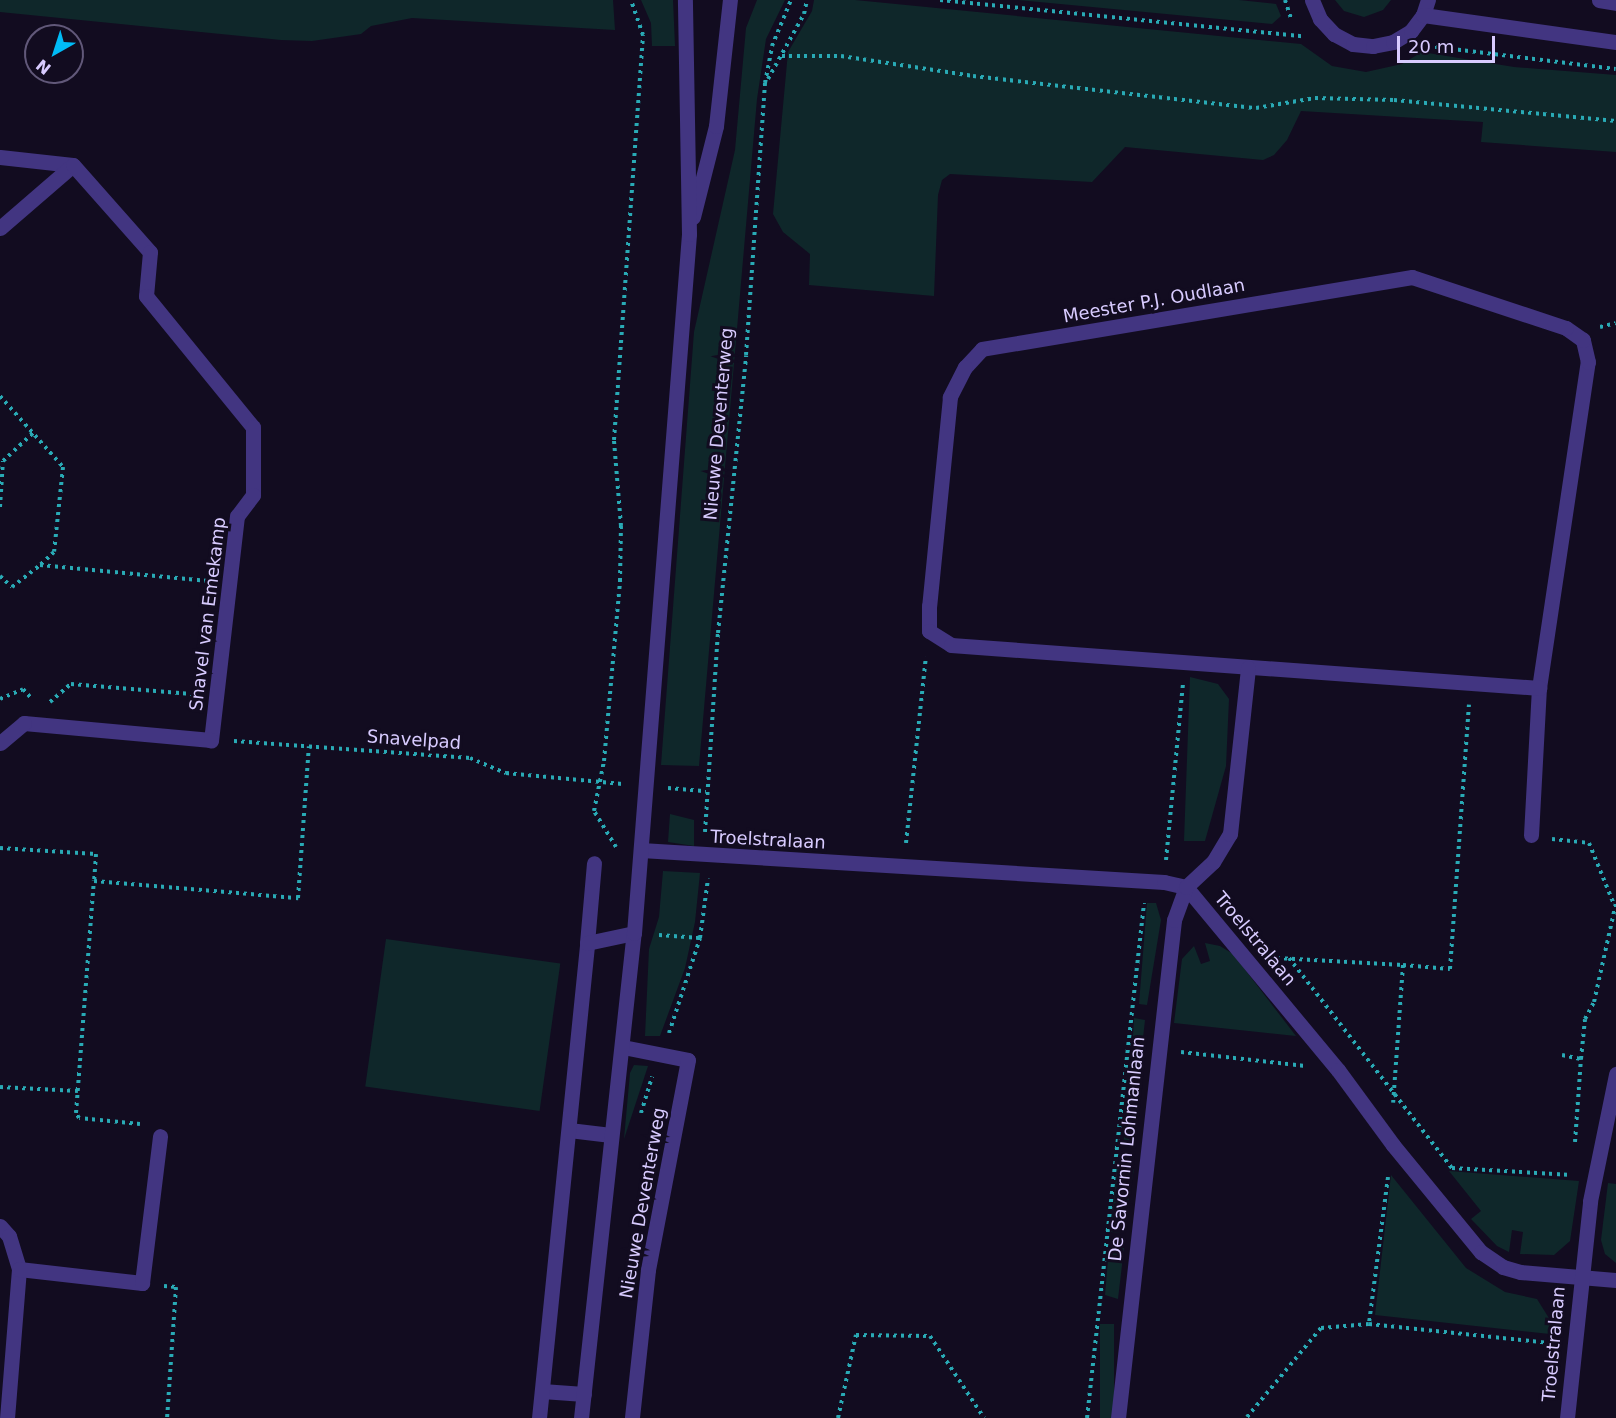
<!DOCTYPE html>
<html>
<head>
<meta charset="utf-8">
<style>
	body { margin:0 }
	#map { position:relative; width:1616px; height:1418px; overflow:hidden; background:#120c20; font-family:"DejaVu Sans",sans-serif }
	div>[style] { position:absolute }
	[style*='--x'] { left:calc(var(--x)*1px); top:calc(var(--y)*1px); width:calc(var(--w)*1px); rotate:calc(var(--a)*1deg) }
	.green>* { inset:0; background:#0f272a; transform-origin:0 0 }
	.path>* { height:4px; margin-top:-2px; transform-origin:0; background:repeating-linear-gradient(90deg,#29aab5 0 3px,transparent 0 7.5px) }
	.minor>* { height:15px; margin:-7.5px; padding:0 7.5px; transform-origin:7.5px; border-radius:7.5px; background:#423581 }
	span { translate:-50% -50%; white-space:nowrap; text-align:center; line-height:1.15; -webkit-text-stroke:6px #120c20; paint-order:stroke }
	.street-label { font-size:18px; color:#d8cbff }
	.north { position:absolute; left:24px; top:24px; width:60px; height:60px; box-sizing:border-box; background:#120c20; border:2px solid #615879; border-radius:50%; rotate:219deg; font-size:16px; font-weight:700; line-height:24px; text-align:center; color:#d8cbff }
	.north::after { content:''; display:block; margin:auto; width:21px; height:27px; background:#00bbf6; clip-path:polygon(50% 0,100% 100%,50% 72%,0 100%) }
	.scale { position:absolute; left:1397px; top:36px; width:98px; height:27px; box-sizing:border-box; border:3px solid #d8cbff; border-top:0; padding-left:8px; font-size:18px; line-height:21px; white-space:nowrap; color:#d8cbff; -webkit-text-stroke:4px #120c20; paint-order:stroke }
</style>
</head>
<body>
<div id="map">
	<div class="green">
		<div style="clip-path:polygon(0 0,613px 0,615px 30px,412px 18px,371px 26px,361px 34px,312px 41px,281px 40px,0 12px)"></div>
		<div style="clip-path:polygon(641px 0,673px 0,675px 46px,652px 46px,651px 23px)"></div>
		<div style="clip-path:polygon(757px 0,785px 0,766px 39px,757px 99px,699px 766px,661px 765px,694px 332px,735px 150px,746px 28px)"></div>
		<div style="clip-path:polygon(814px 0,855px 0,1301px 44px,1332px 66px,1366px 72px,1402px 64px,1422px 52px,1514px 67px,1616px 75px,1616px 152px,1481px 142px,1483px 122px,1301px 111px,1287px 140px,1274px 155px,1263px 160px,1125px 147px,1092px 182px,950px 174px,942px 180px,938px 195px,934px 296px,809px 285px,810px 254px,783px 232px,773px 214px,788px 52px,812px 11px)"></div>
		<div style="clip-path:polygon(1018px 0,1239px 0,1276px 4px,1281px 16px,1272px 24px)"></div>
		<div style="clip-path:polygon(1335px 0,1391px 0,1383px 10px,1364px 17px,1344px 11px)"></div>
		<div style="clip-path:polygon(1190px 677px,1218px 684px,1229px 699px,1226px 766px,1205px 841px,1184px 841px)"></div>
		<div style="clip-path:polygon(670px 814px,694px 820px,694px 846px,668px 842px)"></div>
		<div style="clip-path:polygon(663px 871px,700px 873px,695px 922px,685px 968px,660px 1036px,645px 1036px,649px 949px,659px 917px)"></div>
		<div style="clip-path:polygon(1147px 903px,1156px 903px,1161px 920px,1147px 1005px,1139px 1004px)"></div>
		<div style="left:386px;top:939px;width:176px;height:149px;rotate:8deg"></div>
		<div style="clip-path:polygon(1205px 943px,1220px 946px,1233px 954px,1296px 1036px,1174px 1023px,1182px 959px,1194px 946px,1201px 964px,1210px 961px)"></div>
		<div style="clip-path:polygon(1134px 1018px,1145px 1020px,1139px 1074px,1131px 1073px)"></div>
		<div style="clip-path:polygon(634px 1065px,648px 1066px,624px 1139px,630px 1073px)"></div>
		<div style="left:1128px;top:1091px;width:12px;height:50px;rotate:5deg"></div>
		<div style="clip-path:polygon(1117px 1169px,1134px 1169px,1123px 1233px,1111px 1232px)"></div>
		<div style="clip-path:polygon(1449px 1171px,1579px 1181px,1570px 1241px,1554px 1255px,1520px 1254px,1523px 1232px,1512px 1230px,1509px 1252px,1497px 1246px,1471px 1219px,1481px 1211px)"></div>
		<div style="clip-path:polygon(1391px 1175px,1466px 1268px,1505px 1292px,1537px 1299px,1552px 1323px,1550px 1334px,1375px 1315px)"></div>
		<div style="clip-path:polygon(1608px 1183px,1616px 1184px,1616px 1263px,1605px 1254px,1601px 1240px)"></div>
		<div style="clip-path:polygon(1109px 1248px,1124px 1248px,1118px 1299px,1105px 1295px)"></div>
		<div style="left:1100px;top:1324px;width:14px;height:94px"></div>
	</div>
	<div class="path">
		<div style="--x:940;--y:0;--w:364;--a:5.7"></div>
		<div style="--x:1285;--y:0;--w:22;--a:72"></div>
		<div style="--x:1428;--y:46;--w:189;--a:7"></div>
		<div style="--x:782;--y:56;--w:59;--a:0"></div>
		<div style="--x:841;--y:56;--w:134;--a:8.6"></div>
		<div style="--x:973;--y:76;--w:285;--a:6.5"></div>
		<div style="--x:1256;--y:108;--w:60;--a:-9.6"></div>
		<div style="--x:1315;--y:98;--w:79;--a:1.5"></div>
		<div style="--x:1394;--y:100;--w:223;--a:5.4"></div>
		<div style="--x:768;--y:79;--w:74;--a:-61"></div>
		<div style="--x:804;--y:14;--w:14;--a:-78"></div>
		<div style="--x:1600;--y:327;--w:16;--a:-14"></div>
		<div style="--x:0;--y:396;--w:95;--a:48.4"></div>
		<div style="--x:63;--y:467;--w:85;--a:96"></div>
		<div style="--x:54;--y:552;--w:19;--a:137"></div>
		<div style="--x:40;--y:565;--w:169;--a:5.4"></div>
		<div style="--x:0;--y:507;--w:46;--a:-86.3"></div>
		<div style="--x:3;--y:461;--w:41;--a:-43"></div>
		<div style="--x:0;--y:576;--w:16;--a:43"></div>
		<div style="--x:12;--y:587;--w:36;--a:-38"></div>
		<div style="--x:0;--y:699;--w:25;--a:-23"></div>
		<div style="--x:23;--y:689;--w:13;--a:48"></div>
		<div style="--x:50;--y:702;--w:28;--a:-41"></div>
		<div style="--x:71;--y:684;--w:121;--a:4.7"></div>
		<div style="--x:234;--y:741;--w:237;--a:4.1"></div>
		<div style="--x:470;--y:758;--w:39;--a:23"></div>
		<div style="--x:506;--y:773;--w:117;--a:5.4"></div>
		<div style="--x:668;--y:788;--w:38;--a:5"></div>
		<div style="--x:705;--y:832;--w:199;--a:-86.3"></div>
		<div style="--x:718;--y:633;--w:279;--a:-84.2"></div>
		<div style="--x:746;--y:355;--w:273;--a:-86"></div>
		<div style="--x:765;--y:83;--w:38;--a:-79"></div>
		<div style="--x:772;--y:46;--w:50;--a:-67.6"></div>
		<div style="--x:1552;--y:839;--w:37;--a:6"></div>
		<div style="--x:1589;--y:843;--w:64;--a:67.9"></div>
		<div style="--x:906;--y:843;--w:187;--a:-83.9"></div>
		<div style="--x:616;--y:847;--w:42;--a:-121.4"></div>
		<div style="--x:594;--y:811;--w:51;--a:-78.7"></div>
		<div style="--x:604;--y:761;--w:181;--a:-84.9"></div>
		<div style="--x:620;--y:581;--w:55;--a:-89"></div>
		<div style="--x:621;--y:526;--w:86;--a:-94.7"></div>
		<div style="--x:614;--y:440;--w:406;--a:-85.9"></div>
		<div style="--x:643;--y:35;--w:37;--a:-109"></div>
		<div style="--x:0;--y:848;--w:96;--a:3.6"></div>
		<div style="--x:96;--y:854;--w:27;--a:94"></div>
		<div style="--x:1166;--y:860;--w:176;--a:-84.5"></div>
		<div style="--x:659;--y:935;--w:41;--a:4.2"></div>
		<div style="--x:1277;--y:958;--w:126;--a:3.2"></div>
		<div style="--x:1403;--y:965;--w:138;--a:94.1"></div>
		<div style="--x:1289;--y:958;--w:266;--a:52.2"></div>
		<div style="--x:1452;--y:1168;--w:120;--a:3.3"></div>
		<div style="--x:1403;--y:965;--w:47;--a:4.9"></div>
		<div style="--x:1450;--y:969;--w:265;--a:-85.9"></div>
		<div style="--x:669;--y:1033;--w:100;--a:-71.9"></div>
		<div style="--x:700;--y:938;--w:60;--a:-82.3"></div>
		<div style="--x:1181;--y:1052;--w:125;--a:6.4"></div>
		<div style="--x:1562;--y:1055;--w:19;--a:12"></div>
		<div style="--x:1581;--y:1059;--w:40;--a:-84.3"></div>
		<div style="--x:1585;--y:1019;--w:19;--a:-62"></div>
		<div style="--x:1594;--y:1002;--w:101;--a:-77.5"></div>
		<div style="--x:0;--y:1087;--w:78;--a:2.9"></div>
		<div style="--x:641;--y:1113;--w:38;--a:-73"></div>
		<div style="--x:140;--y:1124;--w:61;--a:-174.4"></div>
		<div style="--x:79;--y:1118;--w:6;--a:-121"></div>
		<div style="--x:76;--y:1113;--w:233;--a:-85.6"></div>
		<div style="--x:94;--y:881;--w:205;--a:4.8"></div>
		<div style="--x:298;--y:898;--w:152;--a:-85.9"></div>
		<div style="--x:1575;--y:1142;--w:83;--a:-85.9"></div>
		<div style="--x:1388;--y:1177;--w:148;--a:97.4"></div>
		<div style="--x:1369;--y:1324;--w:183;--a:6"></div>
		<div style="--x:164;--y:1286;--w:12;--a:5"></div>
		<div style="--x:176;--y:1287;--w:131;--a:93.9"></div>
		<div style="--x:1247;--y:1417;--w:116;--a:-50.3"></div>
		<div style="--x:1321;--y:1328;--w:48;--a:-4.8"></div>
		<div style="--x:838;--y:1418;--w:85;--a:-77.8"></div>
		<div style="--x:856;--y:1335;--w:74;--a:0.8"></div>
		<div style="--x:930;--y:1336;--w:98;--a:56.6"></div>
		<div style="--x:1087;--y:1418;--w:518;--a:-83.68"></div>
	</div>
	<div class="minor">
		<div style="--x:1312;--y:0;--w:21;--a:67"></div>
		<div style="--x:1320;--y:19;--w:21;--a:47"></div>
		<div style="--x:1334;--y:34;--w:21;--a:28"></div>
		<div style="--x:1353;--y:44;--w:20;--a:6"></div>
		<div style="--x:1373;--y:46;--w:20;--a:-11"></div>
		<div style="--x:1393;--y:42;--w:21;--a:-31"></div>
		<div style="--x:1411;--y:31;--w:20;--a:-53"></div>
		<div style="--x:1423;--y:15;--w:16;--a:-72"></div>
		<div style="--x:1599;--y:0;--w:17;--a:10"></div>
		<div style="--x:1423;--y:15;--w:195;--a:8"></div>
		<div style="--x:0;--y:157;--w:73;--a:6.3"></div>
		<div style="--x:693;--y:217;--w:94;--a:-75.8"></div>
		<div style="--x:716;--y:126;--w:127;--a:-83.7"></div>
		<div style="--x:0;--y:228;--w:96;--a:-40.8"></div>
		<div style="--x:73;--y:165;--w:116;--a:48.5"></div>
		<div style="--x:150;--y:252;--w:44;--a:95.2"></div>
		<div style="--x:146;--y:296;--w:169;--a:50.8"></div>
		<div style="--x:253;--y:427;--w:68;--a:90"></div>
		<div style="--x:253;--y:495;--w:26;--a:127"></div>
		<div style="--x:237;--y:516;--w:226;--a:96.6"></div>
		<div style="--x:211;--y:740;--w:188;--a:-174.8"></div>
		<div style="--x:24;--y:723;--w:31;--a:140"></div>
		<div style="--x:1531;--y:835;--w:147;--a:-86.9"></div>
		<div style="--x:1539;--y:688;--w:330;--a:-81.5"></div>
		<div style="--x:1588;--y:362;--w:23;--a:-103"></div>
		<div style="--x:1583;--y:340;--w:21;--a:-145"></div>
		<div style="--x:1566;--y:328;--w:162;--a:-161.7"></div>
		<div style="--x:1412;--y:277;--w:436;--a:170.5"></div>
		<div style="--x:982;--y:349;--w:25;--a:133"></div>
		<div style="--x:965;--y:367;--w:34;--a:117"></div>
		<div style="--x:950;--y:397;--w:210;--a:95.7"></div>
		<div style="--x:929;--y:606;--w:25;--a:90"></div>
		<div style="--x:929;--y:631;--w:26;--a:32"></div>
		<div style="--x:951;--y:645;--w:590;--a:4.18"></div>
		<div style="--x:641;--y:850;--w:524;--a:3.5"></div>
		<div style="--x:1164;--y:882;--w:23;--a:13"></div>
		<div style="--x:1186;--y:887;--w:238;--a:50.3"></div>
		<div style="--x:1338;--y:1070;--w:93;--a:53.7"></div>
		<div style="--x:1393;--y:1145;--w:139;--a:50.6"></div>
		<div style="--x:1481;--y:1252;--w:27;--a:34"></div>
		<div style="--x:1503;--y:1267;--w:18;--a:16"></div>
		<div style="--x:1520;--y:1272;--w:96;--a:4.8"></div>
		<div style="--x:587;--y:943;--w:80;--a:-85"></div>
		<div style="--x:623;--y:1047;--w:66;--a:11.3"></div>
		<div style="--x:688;--y:1060;--w:214;--a:100.8"></div>
		<div style="--x:648;--y:1270;--w:149;--a:96.2"></div>
		<div style="--x:569;--y:1130;--w:42;--a:6.8"></div>
		<div style="--x:0;--y:1226;--w:13;--a:48"></div>
		<div style="--x:9;--y:1236;--w:34;--a:73"></div>
		<div style="--x:19;--y:1269;--w:149;--a:94.6"></div>
		<div style="--x:19;--y:1269;--w:124;--a:6.5"></div>
		<div style="--x:142;--y:1283;--w:148;--a:-83"></div>
		<div style="--x:542;--y:1391;--w:42;--a:4.1"></div>
		<div style="--x:539;--y:1418;--w:477;--a:-84.2"></div>
		<div style="--x:587;--y:943;--w:48;--a:-12"></div>
		<div style="--x:581;--y:1418;--w:488;--a:-83.8"></div>
		<div style="--x:634;--y:933;--w:701;--a:-85.5"></div>
		<div style="--x:689;--y:234;--w:234;--a:-91"></div>
		<div style="--x:1118;--y:1418;--w:501;--a:-83.58"></div>
		<div style="--x:1174;--y:920;--w:35;--a:-70"></div>
		<div style="--x:1186;--y:887;--w:37;--a:-43"></div>
		<div style="--x:1213;--y:862;--w:33;--a:-59"></div>
		<div style="--x:1230;--y:834;--w:167;--a:-83.8"></div>
		<div style="--x:1567;--y:1418;--w:218;--a:-83.9"></div>
		<div style="--x:1590;--y:1201;--w:130;--a:-78.4"></div>
	</div>
	<div class="street-label">
		<span style="left:1154px;top:301px;rotate:-10deg">Meester P.J. Oudlaan</span>
		<span style="left:719px;top:424px;rotate:-85deg">Nieuwe Deventerweg</span>
		<span style="left:208px;top:614px;rotate:-83deg">Snavel van Emekamp</span>
		<span style="left:414px;top:740px;rotate:4deg">Snavelpad</span>
		<span style="left:768px;top:840px;rotate:3deg">Troelstralaan</span>
		<span style="left:1255px;top:939px;rotate:50deg">Troelstralaan</span>
		<span style="left:1127px;top:1149px;rotate:-84deg">De Savornin Lohmanlaan</span>
		<span style="left:643px;top:1203px;rotate:-80deg">Nieuwe Deventerweg</span>
		<span style="left:1554px;top:1344px;rotate:-85deg">Troelstralaan</span>
	</div>
	<div class="north">N</div>
	<div class="scale">20 m</div>
</div>
</body>
</html>
